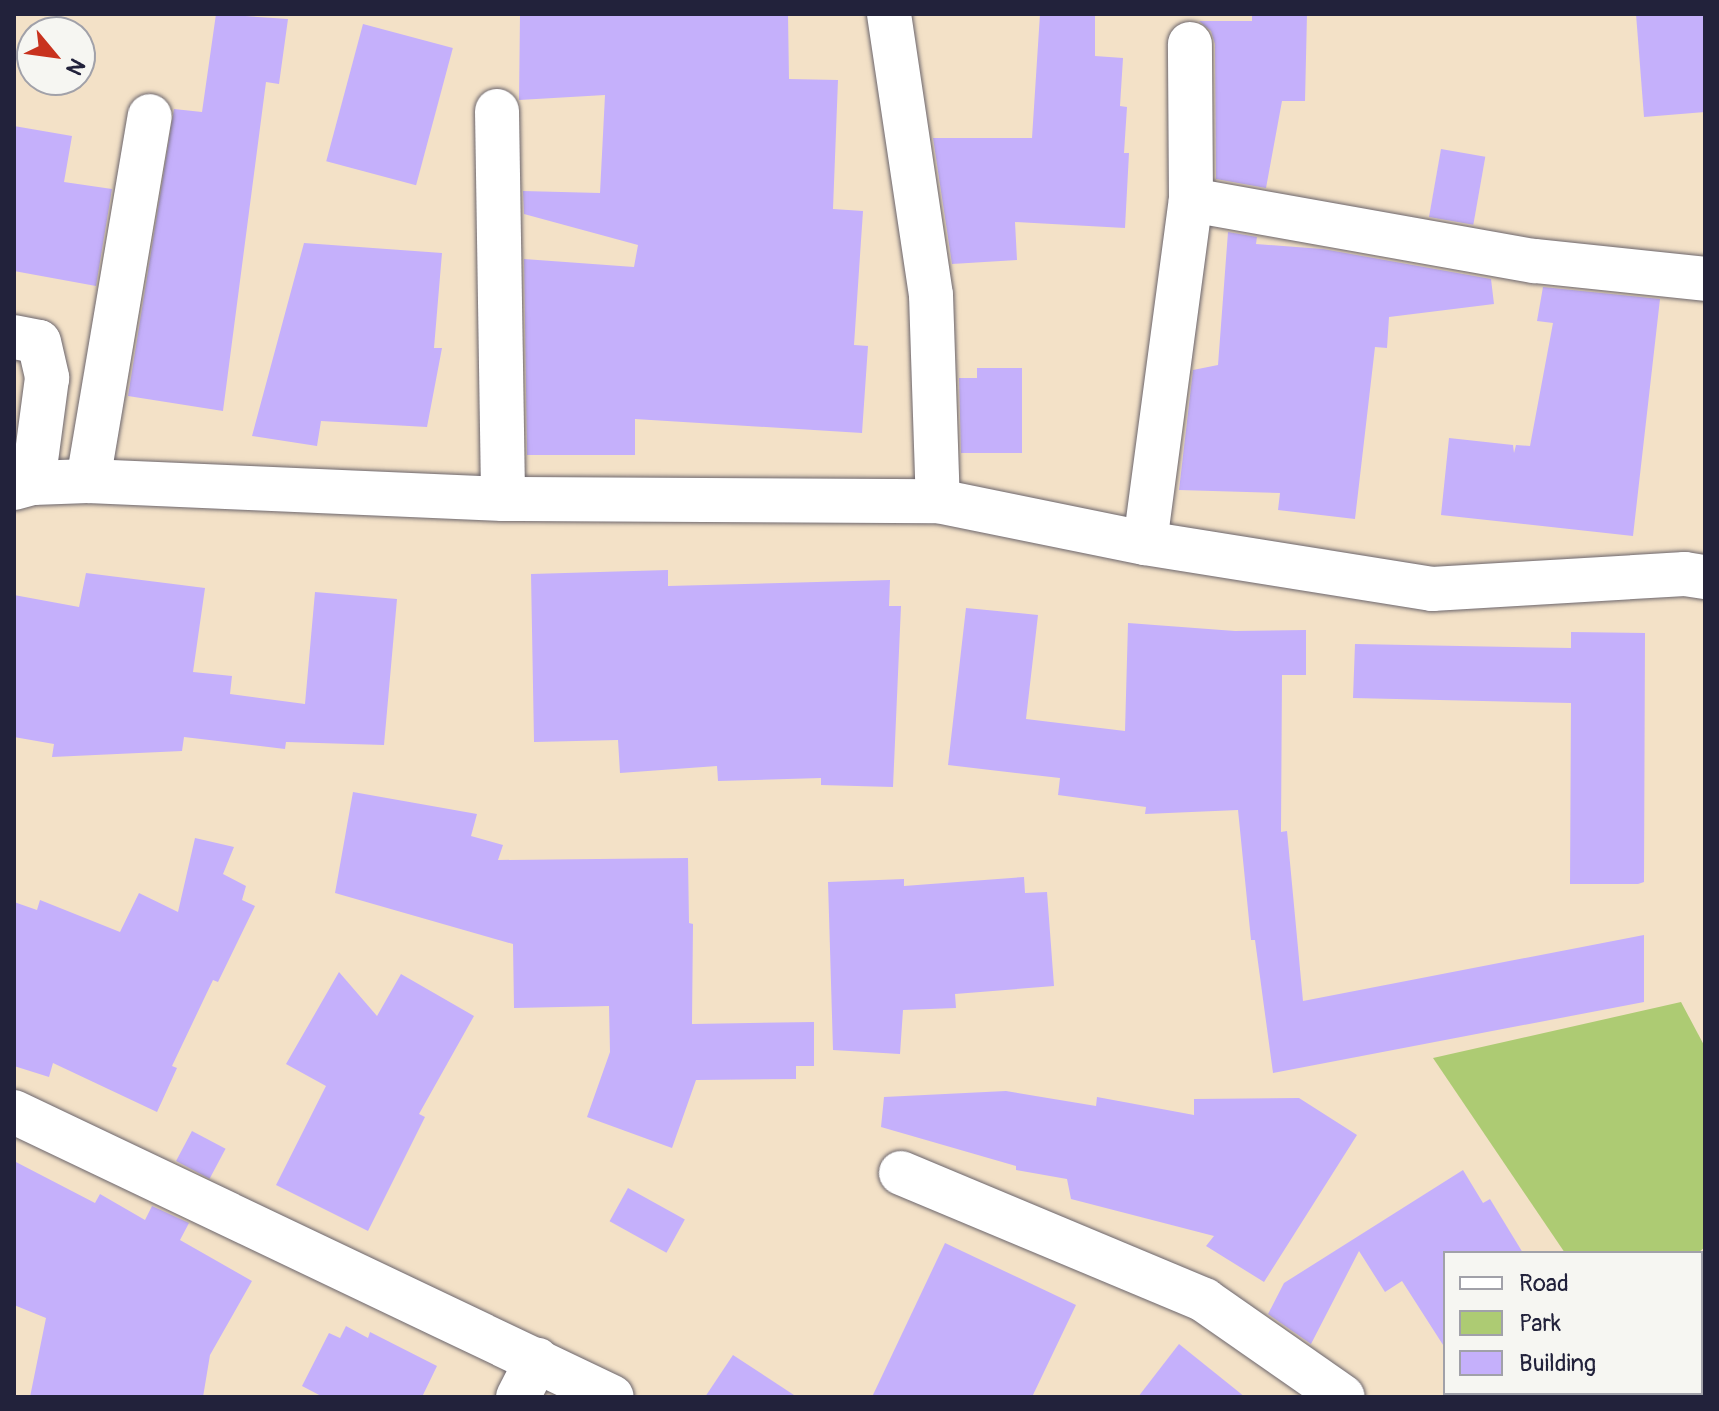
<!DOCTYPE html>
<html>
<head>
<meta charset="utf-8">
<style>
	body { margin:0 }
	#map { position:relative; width:1719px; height:1411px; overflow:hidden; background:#f3e1c7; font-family:Pangolin,sans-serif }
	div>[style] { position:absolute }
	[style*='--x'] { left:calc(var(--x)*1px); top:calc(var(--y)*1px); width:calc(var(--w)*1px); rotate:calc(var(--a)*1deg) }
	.green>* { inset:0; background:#adcb73 }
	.building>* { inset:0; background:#c5b0fb; transform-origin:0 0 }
	.roads { filter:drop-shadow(0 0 2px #6b656c) drop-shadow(0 0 2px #6b656c) }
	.minor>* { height:44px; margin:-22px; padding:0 22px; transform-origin:22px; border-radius:22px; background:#fff }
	span { translate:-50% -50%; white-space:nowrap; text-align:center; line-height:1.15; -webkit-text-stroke:6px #f6f6f2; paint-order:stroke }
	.frame { position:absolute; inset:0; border:16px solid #22223b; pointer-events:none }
	.legend { position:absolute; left:1443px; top:1251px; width:260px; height:144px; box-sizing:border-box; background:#f6f6f2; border:2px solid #a1a1a9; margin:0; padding:10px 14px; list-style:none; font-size:24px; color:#22223b }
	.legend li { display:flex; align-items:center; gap:16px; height:40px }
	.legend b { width:40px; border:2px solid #a1a1a9 }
	.north { position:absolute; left:16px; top:16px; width:80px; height:80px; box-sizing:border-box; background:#f6f6f2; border:2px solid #a1a1a9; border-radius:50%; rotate:119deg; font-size:22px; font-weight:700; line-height:32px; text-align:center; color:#22223b }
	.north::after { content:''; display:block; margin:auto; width:28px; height:36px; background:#c8321e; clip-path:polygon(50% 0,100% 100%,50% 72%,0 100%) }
</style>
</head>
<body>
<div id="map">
	<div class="green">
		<div style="clip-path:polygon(1681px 1002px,1705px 1047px,1705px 1247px,1698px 1253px,1565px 1253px,1433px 1058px)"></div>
	</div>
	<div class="building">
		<div style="clip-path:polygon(216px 14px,288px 19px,279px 84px,266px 82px,223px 411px,128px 396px,174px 109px,202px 112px)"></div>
		<div style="clip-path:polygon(520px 14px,788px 14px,789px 79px,838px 80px,833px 209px,863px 211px,854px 345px,868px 346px,862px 433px,635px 419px,635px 455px,527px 455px,524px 259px,634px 267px,638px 245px,524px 214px,523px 191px,600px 193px,605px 95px,519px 100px)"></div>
		<div style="clip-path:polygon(1040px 14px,1095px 14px,1095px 56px,1123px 58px,1120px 106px,1127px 107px,1124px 153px,1129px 153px,1125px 228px,1015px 222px,1017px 260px,952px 264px,933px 138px,1032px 138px)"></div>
		<div style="clip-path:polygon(1252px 14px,1307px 14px,1305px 101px,1282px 101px,1266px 188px,1216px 179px,1215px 44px,1211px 31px,1199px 21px,1252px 21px)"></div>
		<div style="clip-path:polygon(1636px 14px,1705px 14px,1705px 112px,1644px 117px)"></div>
		<div style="left:363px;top:24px;width:93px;height:142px;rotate:15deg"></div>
		<div style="clip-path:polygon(14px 126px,72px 136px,64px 182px,112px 189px,96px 286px,14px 271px)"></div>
		<div style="left:1441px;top:149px;width:45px;height:69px;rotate:10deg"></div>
		<div style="clip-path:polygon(1228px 232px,1257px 237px,1256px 244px,1323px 249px,1491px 279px,1494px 304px,1389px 317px,1387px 348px,1375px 347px,1355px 519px,1278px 510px,1280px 493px,1179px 490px,1193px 370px,1218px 365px)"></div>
		<div style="clip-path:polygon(304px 243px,442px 253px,434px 348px,442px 348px,427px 427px,321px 421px,317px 446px,252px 436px)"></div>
		<div style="clip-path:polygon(1543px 287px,1660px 299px,1633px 536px,1441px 515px,1449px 438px,1513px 445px,1514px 453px,1516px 445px,1530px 446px,1553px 323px,1537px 321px)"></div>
		<div style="clip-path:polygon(977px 368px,1022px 368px,1022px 453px,961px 453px,959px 378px,977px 378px)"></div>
		<div style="clip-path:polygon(668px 570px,668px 586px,890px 580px,889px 606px,901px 606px,893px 787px,821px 785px,821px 778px,718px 781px,717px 766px,620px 773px,618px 740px,534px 742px,531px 574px)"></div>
		<div style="clip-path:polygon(86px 573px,205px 588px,193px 672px,232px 676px,230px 694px,305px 704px,315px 592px,397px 599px,384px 745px,286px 742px,285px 749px,184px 737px,182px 751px,52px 757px,54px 744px,14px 737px,14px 595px,79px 607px)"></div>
		<div style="clip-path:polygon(966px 608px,1038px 615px,1026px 719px,1125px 731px,1128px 623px,1235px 631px,1306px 630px,1306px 675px,1282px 675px,1281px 832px,1287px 831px,1303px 1001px,1644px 935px,1644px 1002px,1273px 1073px,1255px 940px,1251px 940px,1238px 810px,1145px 814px,1146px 807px,1058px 795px,1060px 778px,948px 765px)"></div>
		<div style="clip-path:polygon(1571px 632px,1645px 633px,1644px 882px,1638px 884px,1570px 884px,1571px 703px,1353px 698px,1355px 644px,1571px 648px)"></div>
		<div style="clip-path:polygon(353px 792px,477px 814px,471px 836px,503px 845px,498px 860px,688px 858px,689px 923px,693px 924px,692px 1024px,814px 1022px,814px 1066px,796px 1066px,796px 1079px,696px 1080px,672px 1148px,587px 1117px,610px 1052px,609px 1006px,514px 1008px,513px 944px,335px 893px)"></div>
		<div style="clip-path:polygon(195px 838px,234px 847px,223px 874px,246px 886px,242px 900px,255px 906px,218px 982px,213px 980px,172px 1066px,177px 1068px,157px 1112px,53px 1063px,49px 1077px,14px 1066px,14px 902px,37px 910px,40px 900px,120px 932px,139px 893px,178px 912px)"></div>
		<div style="clip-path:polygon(1024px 877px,1025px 893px,1047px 892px,1054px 986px,955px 994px,956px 1008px,903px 1010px,900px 1054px,833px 1050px,828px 882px,904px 879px,904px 886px)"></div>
		<div style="clip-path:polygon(339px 972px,377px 1016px,401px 974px,474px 1016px,419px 1114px,425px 1117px,368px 1231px,276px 1185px,326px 1086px,286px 1064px)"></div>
		<div style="clip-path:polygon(1006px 1091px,1096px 1106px,1097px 1097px,1194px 1115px,1194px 1099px,1299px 1098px,1357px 1135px,1264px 1282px,1206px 1246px,1214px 1236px,1071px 1199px,1067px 1179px,1016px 1170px,1016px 1166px,881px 1127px,884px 1097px)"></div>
		<div style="left:192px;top:1131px;width:38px;height:34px;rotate:28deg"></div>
		<div style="clip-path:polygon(14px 1161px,95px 1203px,100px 1194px,145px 1220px,152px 1206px,189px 1223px,180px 1240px,252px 1281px,210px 1355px,203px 1397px,30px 1397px,46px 1318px,14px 1305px)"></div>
		<div style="clip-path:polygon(1463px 1170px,1483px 1203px,1490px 1199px,1523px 1253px,1445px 1253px,1445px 1348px,1402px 1281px,1385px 1292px,1359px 1251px,1311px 1344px,1268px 1314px,1284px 1283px)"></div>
		<div style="left:628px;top:1188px;width:65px;height:38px;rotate:29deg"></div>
		<div style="clip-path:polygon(945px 1243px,1076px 1305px,1032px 1397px,872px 1397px)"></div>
		<div style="clip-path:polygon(346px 1326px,368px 1338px,370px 1332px,437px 1366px,422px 1397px,323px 1397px,302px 1386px,329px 1333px,340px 1338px)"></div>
		<div style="clip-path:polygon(1179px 1344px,1245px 1397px,1138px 1397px)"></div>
		<div style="clip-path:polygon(733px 1355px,797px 1397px,705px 1397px)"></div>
	</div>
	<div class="roads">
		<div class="minor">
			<div style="--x:889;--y:14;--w:284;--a:81.5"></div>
			<div style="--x:931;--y:295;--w:206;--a:88.1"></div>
			<div style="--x:497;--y:111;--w:388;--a:89.1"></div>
			<div style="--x:1191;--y:200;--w:349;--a:10.1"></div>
			<div style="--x:1535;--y:261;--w:171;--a:6"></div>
			<div style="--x:14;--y:337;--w:25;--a:11"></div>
			<div style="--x:39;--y:342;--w:37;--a:77"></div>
			<div style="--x:47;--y:378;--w:106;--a:97.6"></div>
			<div style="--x:88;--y:481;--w:370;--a:-80.4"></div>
			<div style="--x:14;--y:488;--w:20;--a:-15"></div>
			<div style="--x:33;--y:483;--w:55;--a:-2.1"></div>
			<div style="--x:88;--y:481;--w:415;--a:2.5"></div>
			<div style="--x:503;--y:499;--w:435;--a:0.3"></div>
			<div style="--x:938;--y:501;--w:211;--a:11.5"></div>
			<div style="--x:1145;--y:543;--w:291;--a:9.1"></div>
			<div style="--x:1432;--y:589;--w:253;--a:-3.4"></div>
			<div style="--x:1685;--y:574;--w:20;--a:9"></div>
			<div style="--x:1145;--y:543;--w:346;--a:-82.4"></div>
			<div style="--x:1191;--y:200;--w:156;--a:-90.4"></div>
			<div style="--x:14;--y:1112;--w:662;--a:25.48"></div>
			<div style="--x:901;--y:1173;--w:329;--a:22.7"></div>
			<div style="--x:1204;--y:1300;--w:169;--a:34.9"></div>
			<div style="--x:1701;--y:1317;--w:5;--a:-37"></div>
			<div style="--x:518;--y:1397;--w:42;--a:-62.8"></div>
			<div style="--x:1590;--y:1397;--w:7;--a:-34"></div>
		</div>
	</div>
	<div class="frame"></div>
	<ul class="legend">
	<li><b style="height:10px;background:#fff"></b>Road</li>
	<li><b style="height:22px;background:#adcb73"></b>Park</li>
	<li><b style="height:22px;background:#c5b0fb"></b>Building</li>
	</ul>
	<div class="north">N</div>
</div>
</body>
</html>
